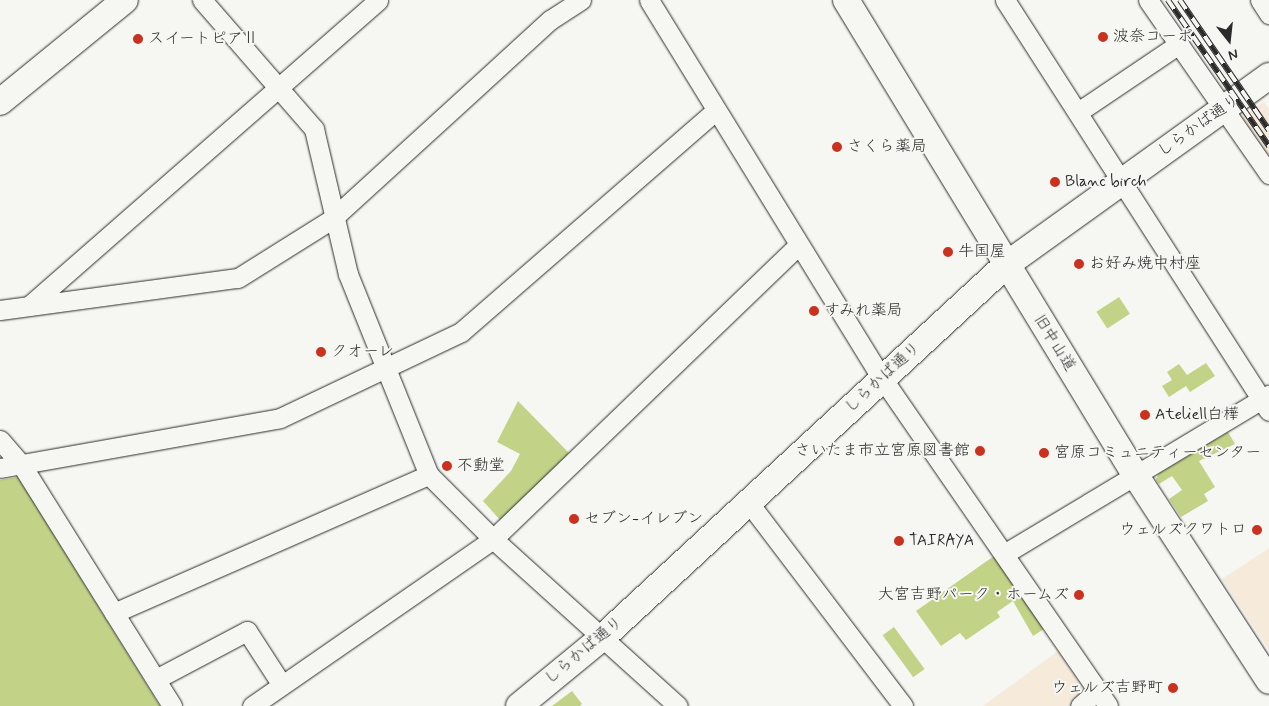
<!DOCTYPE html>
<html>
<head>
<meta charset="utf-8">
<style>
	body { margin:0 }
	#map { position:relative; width:1269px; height:706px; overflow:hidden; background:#f6f6f2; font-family:Mynerve,"Klee One",sans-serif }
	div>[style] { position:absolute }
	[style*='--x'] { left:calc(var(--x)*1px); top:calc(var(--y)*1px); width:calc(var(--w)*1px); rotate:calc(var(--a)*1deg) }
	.built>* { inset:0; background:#f6eadb }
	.green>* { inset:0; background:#c2d388; transform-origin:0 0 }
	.roads { filter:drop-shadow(0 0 1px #2b2b2b) drop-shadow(0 0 1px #2b2b2b) }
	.street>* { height:19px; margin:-9.5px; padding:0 9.5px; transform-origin:9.5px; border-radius:9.5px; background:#f6f6f2 }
	.secondary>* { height:26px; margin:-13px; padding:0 13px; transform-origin:13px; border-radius:13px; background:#f6f6f2 }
	.rail>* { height:5.5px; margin-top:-2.75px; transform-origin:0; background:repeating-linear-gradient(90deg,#f6f6f2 0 11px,#2b2b2b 0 22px); box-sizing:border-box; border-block:1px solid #2b2b2b }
	.dots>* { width:14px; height:14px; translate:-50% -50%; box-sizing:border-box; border:2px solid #f6f6f2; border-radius:50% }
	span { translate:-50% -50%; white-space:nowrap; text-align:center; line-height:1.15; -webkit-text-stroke:4px #f6f6f2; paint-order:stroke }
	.poi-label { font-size:16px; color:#2b2b2b }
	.left { translate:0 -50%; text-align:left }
	.right { translate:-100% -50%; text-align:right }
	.street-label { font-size:16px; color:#2b2b2b }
	.north { position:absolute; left:1204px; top:15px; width:50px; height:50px; -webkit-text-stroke:4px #f6f6f2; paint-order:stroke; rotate:164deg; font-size:14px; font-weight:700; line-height:20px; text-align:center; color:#2b2b2b }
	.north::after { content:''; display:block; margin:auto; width:18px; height:22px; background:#2b2b2b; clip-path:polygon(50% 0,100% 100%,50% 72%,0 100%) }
</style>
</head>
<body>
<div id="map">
	<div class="built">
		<div style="clip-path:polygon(1264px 102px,1269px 109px,1269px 163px,1239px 119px)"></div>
		<div style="clip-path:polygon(1269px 548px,1269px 650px,1222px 579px)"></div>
		<div style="clip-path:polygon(1058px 651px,1082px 686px,1080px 696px,1068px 706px,983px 706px)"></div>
	</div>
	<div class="green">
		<div style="left:1119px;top:297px;width:20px;height:27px;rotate:57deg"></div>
		<div style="clip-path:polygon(1206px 363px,1215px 376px,1190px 392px,1186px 386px,1169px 397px,1162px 386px,1172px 380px,1167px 372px,1179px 364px,1187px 375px)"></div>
		<div style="clip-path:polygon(518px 401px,569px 453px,501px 521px,483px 501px,511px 471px,520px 454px,497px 442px)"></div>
		<div style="clip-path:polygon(1228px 432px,1235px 444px,1199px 461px,1215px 487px,1204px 494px,1208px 501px,1181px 517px,1169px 499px,1182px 490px,1172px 476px,1159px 484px,1156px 480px,1158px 474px)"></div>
		<div style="clip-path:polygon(18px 477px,160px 706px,0 706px,0 480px)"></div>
		<div style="clip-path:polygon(994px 556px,1044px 629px,1033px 636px,1013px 601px,997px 612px,1000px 617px,966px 640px,960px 633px,941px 646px,916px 611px)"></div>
		<div style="left:894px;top:627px;width:52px;height:14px;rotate:54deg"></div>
		<div style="clip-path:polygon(572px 691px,582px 704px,580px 706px,552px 706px)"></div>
	</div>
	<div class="roads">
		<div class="street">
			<div style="--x:202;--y:0;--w:171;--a:49"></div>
			<div style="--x:314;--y:129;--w:149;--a:76.8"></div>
			<div style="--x:348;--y:274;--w:217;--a:68.1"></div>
			<div style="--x:429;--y:475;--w:91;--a:45"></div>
			<div style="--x:493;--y:539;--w:249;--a:42.1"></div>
			<div style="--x:649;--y:0;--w:444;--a:58.4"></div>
			<div style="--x:882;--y:378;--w:398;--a:55.4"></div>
			<div style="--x:1005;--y:0;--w:488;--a:57.3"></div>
			<div style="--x:1148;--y:0;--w:212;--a:55.2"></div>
			<div style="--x:1260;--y:0;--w:17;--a:57"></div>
			<div style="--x:1078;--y:112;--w:122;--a:-34"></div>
			<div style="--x:29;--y:306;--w:464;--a:-41.2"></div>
			<div style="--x:0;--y:310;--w:240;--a:-7.7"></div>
			<div style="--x:238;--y:278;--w:111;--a:-32.1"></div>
			<div style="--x:332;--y:219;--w:295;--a:-42.4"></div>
			<div style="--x:550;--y:20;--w:37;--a:-33"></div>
			<div style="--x:0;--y:440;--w:32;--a:49"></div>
			<div style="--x:21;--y:464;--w:285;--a:58"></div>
			<div style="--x:0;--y:468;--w:284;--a:-10.1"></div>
			<div style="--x:280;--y:418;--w:200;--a:-25.4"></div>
			<div style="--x:461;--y:332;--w:337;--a:-41"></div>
			<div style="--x:749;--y:503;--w:255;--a:52.8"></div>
			<div style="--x:1004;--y:554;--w:309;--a:-31"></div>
			<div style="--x:114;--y:613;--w:344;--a:-23.7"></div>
			<div style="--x:156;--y:679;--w:103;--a:-27.8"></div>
			<div style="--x:247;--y:631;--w:64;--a:57.1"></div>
			<div style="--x:252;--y:706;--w:293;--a:-34.7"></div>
			<div style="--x:493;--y:539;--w:423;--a:-43.9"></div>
			<div style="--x:1080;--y:706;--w:24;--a:-42"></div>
		</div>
		<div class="secondary">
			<div style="--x:846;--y:0;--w:557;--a:58.65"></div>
			<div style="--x:1136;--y:476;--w:244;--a:57"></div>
			<div style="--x:0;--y:102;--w:161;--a:-39.2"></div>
			<div style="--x:519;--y:706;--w:109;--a:-39.4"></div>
			<div style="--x:603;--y:637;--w:548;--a:-42.71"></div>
			<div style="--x:1006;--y:265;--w:324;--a:-35.7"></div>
		</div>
	</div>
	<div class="rail">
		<div style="--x:1168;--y:0;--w:178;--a:55.3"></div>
		<div style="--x:1180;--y:0;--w:158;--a:55.6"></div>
	</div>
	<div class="dots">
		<div style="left:1103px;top:37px;background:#c8321e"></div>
		<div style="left:138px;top:39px;background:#c8321e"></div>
		<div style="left:837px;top:147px;background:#c8321e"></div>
		<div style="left:1055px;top:182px;background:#c8321e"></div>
		<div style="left:948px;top:252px;background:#c8321e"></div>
		<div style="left:1079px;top:264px;background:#c8321e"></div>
		<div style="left:814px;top:311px;background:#c8321e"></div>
		<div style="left:321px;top:352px;background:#c8321e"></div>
		<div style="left:1145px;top:415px;background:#c8321e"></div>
		<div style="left:980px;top:451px;background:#c8321e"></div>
		<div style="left:1044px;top:453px;background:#c8321e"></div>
		<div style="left:447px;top:466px;background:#c8321e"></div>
		<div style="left:574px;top:519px;background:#c8321e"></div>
		<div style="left:1257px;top:530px;background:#c8321e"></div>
		<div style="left:899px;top:541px;background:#c8321e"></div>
		<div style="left:1079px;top:595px;background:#c8321e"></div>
		<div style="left:1173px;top:688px;background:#c8321e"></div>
	</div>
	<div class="poi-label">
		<span class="left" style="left:1113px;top:37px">波奈コーポ</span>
		<span class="left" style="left:148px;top:39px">スイートピアⅡ</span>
		<span class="left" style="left:847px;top:147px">さくら薬局</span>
		<span class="left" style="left:1065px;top:182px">Blanc birch</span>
		<span class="left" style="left:958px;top:252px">牛国屋</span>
		<span class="left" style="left:1089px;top:264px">お好み焼中村座</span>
		<span class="left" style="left:824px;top:311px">すみれ薬局</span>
		<span class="left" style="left:331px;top:352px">クオーレ</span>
		<span class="left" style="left:1155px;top:415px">Ateliell白樺</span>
		<span class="right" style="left:970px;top:451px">さいたま市立宮原図書館</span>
		<span class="left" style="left:1054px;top:453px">宮原コミュニティーセンター</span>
		<span class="left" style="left:457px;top:466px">不動堂</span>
		<span class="left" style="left:584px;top:519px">セブン-イレブン</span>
		<span class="right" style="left:1247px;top:530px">ウェルズクワトロ</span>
		<span class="left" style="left:909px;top:541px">TAIRAYA</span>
		<span class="right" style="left:1069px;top:595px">大宮吉野パーク・ホームズ</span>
		<span class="right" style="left:1163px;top:688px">ウェルズ吉野町</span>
	</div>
	<div class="street-label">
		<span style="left:1199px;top:126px;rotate:-35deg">しらかば通り</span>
		<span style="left:1054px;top:343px;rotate:58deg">旧中山道</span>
		<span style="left:883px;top:378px;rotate:-43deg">しらかば通り</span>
		<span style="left:584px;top:651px;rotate:-40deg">しらかば通り</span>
	</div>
	<div class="north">N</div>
</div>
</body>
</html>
